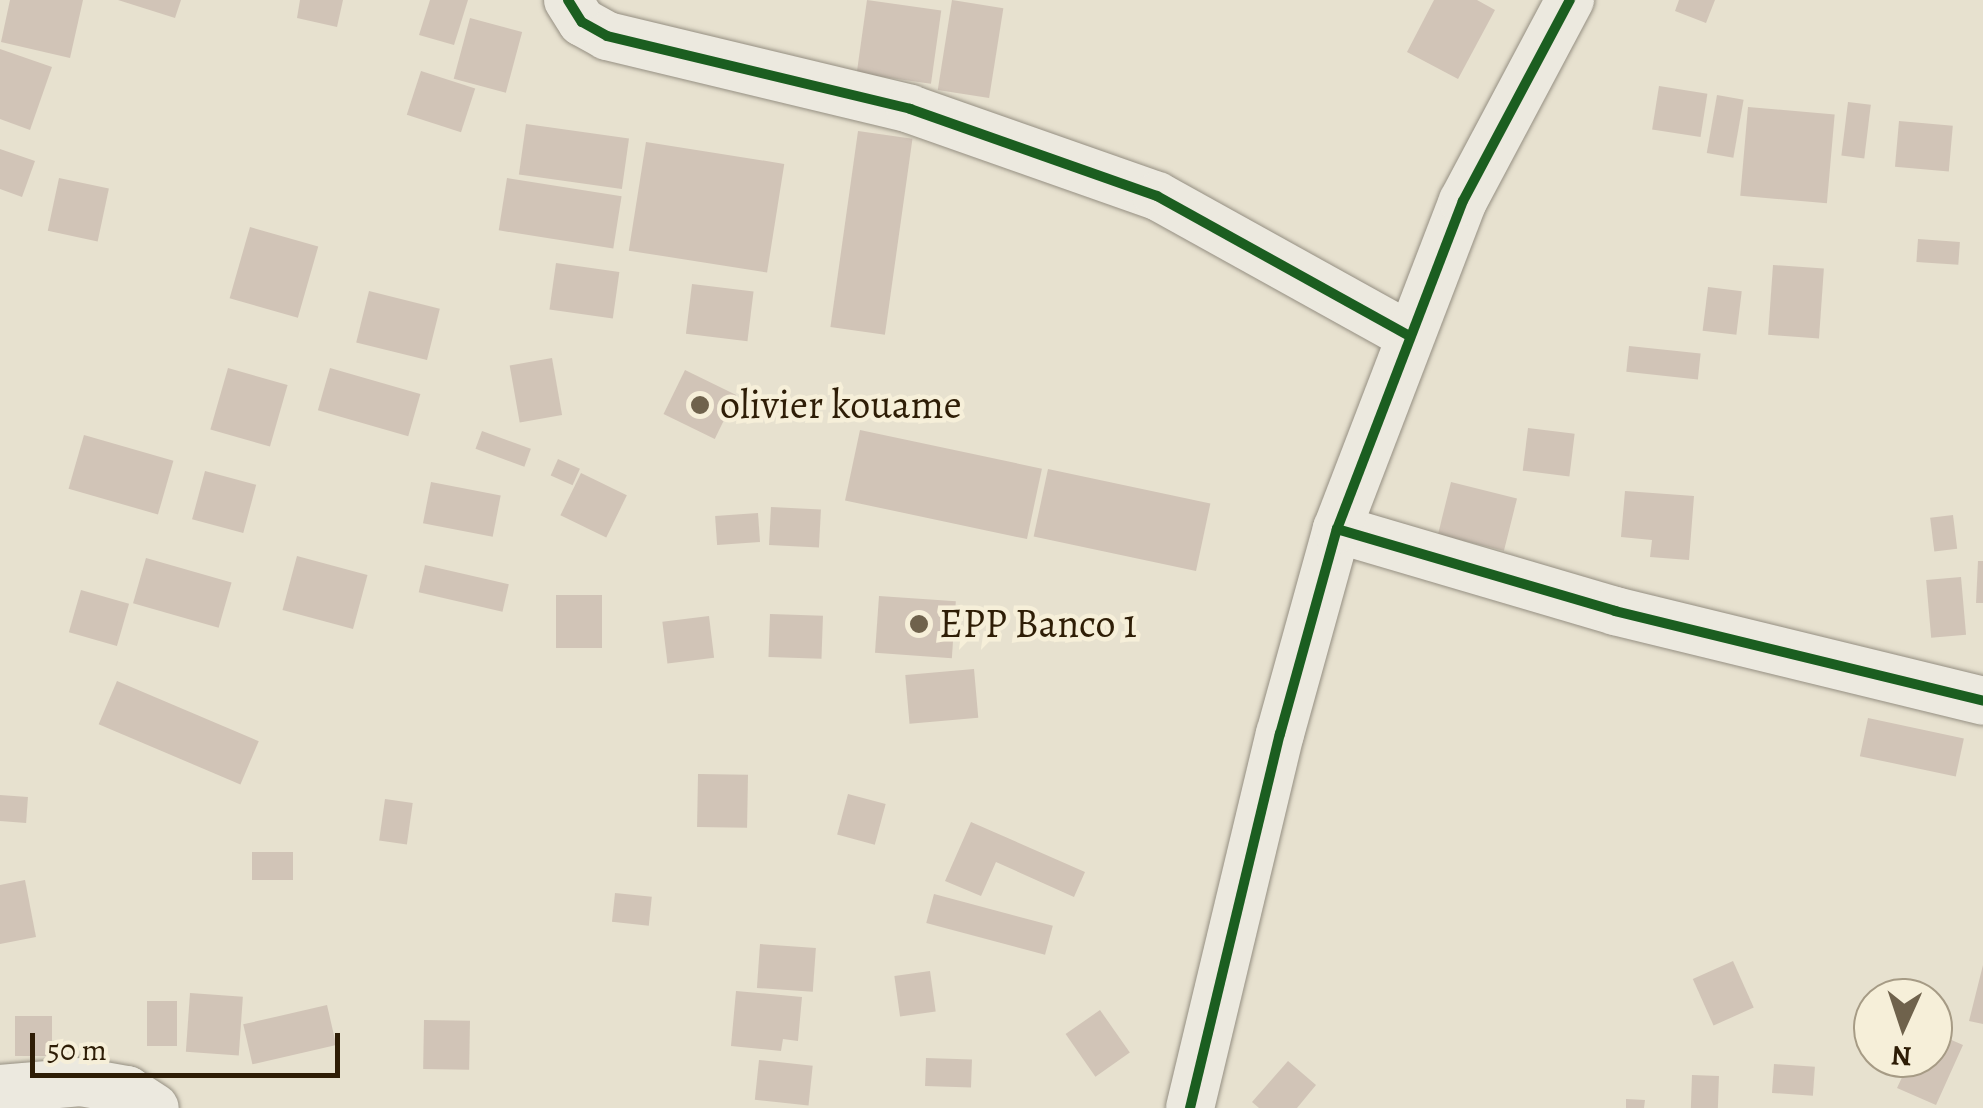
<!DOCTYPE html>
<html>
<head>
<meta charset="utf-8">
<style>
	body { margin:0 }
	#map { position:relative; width:1983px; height:1108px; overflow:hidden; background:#e7e1cf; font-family:Alegreya,serif }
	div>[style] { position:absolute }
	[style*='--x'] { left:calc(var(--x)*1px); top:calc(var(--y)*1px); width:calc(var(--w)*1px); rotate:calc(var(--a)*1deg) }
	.building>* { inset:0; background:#d1c4b7; transform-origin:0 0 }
	.roads { filter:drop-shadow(0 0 2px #958f82) drop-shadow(0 0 2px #958f82) }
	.street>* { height:48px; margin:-24px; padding:0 24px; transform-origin:24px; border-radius:24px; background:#ece9df }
	.cycleway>* { height:10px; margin:-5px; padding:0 5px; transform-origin:5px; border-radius:5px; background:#1b5e20 }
	.dots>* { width:28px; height:28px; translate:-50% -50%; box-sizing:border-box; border:5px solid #f6efd9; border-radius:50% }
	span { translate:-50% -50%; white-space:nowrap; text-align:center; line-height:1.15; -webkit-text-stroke:9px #f6efd9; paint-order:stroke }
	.poi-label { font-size:40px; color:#2e1d06 }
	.left { translate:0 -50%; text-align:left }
	.north { position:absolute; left:1853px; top:978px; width:100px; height:100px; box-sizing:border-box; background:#f6efd9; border:2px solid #a69b85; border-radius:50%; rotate:183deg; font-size:28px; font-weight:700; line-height:40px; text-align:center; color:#2e1d06 }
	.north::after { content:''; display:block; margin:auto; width:35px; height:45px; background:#6f624c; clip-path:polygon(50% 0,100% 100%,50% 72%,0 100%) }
	.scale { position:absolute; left:30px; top:1033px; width:310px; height:45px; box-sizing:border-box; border:5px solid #2e1d06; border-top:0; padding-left:12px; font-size:30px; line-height:35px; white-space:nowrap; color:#2e1d06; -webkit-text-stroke:8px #f6efd9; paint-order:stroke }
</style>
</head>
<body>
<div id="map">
	<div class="building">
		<div style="clip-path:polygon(10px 0,83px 0,70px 58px,1px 42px)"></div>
		<div style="clip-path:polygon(118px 0,181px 0,175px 18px)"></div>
		<div style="clip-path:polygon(300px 0,343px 0,337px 27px,297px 18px)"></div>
		<div style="clip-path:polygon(430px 0,468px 0,454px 45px,419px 35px)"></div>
		<div style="left:867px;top:0;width:75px;height:74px;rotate:8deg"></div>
		<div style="left:952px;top:0;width:52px;height:91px;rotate:9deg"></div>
		<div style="clip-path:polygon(1434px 0,1477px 0,1495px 10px,1458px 79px,1407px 52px)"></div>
		<div style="clip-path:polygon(1679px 0,1715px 0,1706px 23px,1675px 11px)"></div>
		<div style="left:470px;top:18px;width:54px;height:63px;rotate:15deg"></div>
		<div style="clip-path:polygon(0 49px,52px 67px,30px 130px,0 119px)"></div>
		<div style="left:421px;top:71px;width:57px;height:46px;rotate:18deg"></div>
		<div style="left:1659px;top:86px;width:49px;height:44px;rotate:9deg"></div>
		<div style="left:1717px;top:95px;width:27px;height:59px;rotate:10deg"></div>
		<div style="left:1848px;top:102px;width:23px;height:54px;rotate:7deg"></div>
		<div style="left:1748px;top:107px;width:87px;height:89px;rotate:5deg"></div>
		<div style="left:1899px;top:121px;width:54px;height:46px;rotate:5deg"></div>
		<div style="left:526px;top:124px;width:104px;height:51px;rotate:8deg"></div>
		<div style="left:858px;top:131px;width:55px;height:198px;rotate:8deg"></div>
		<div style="left:646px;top:142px;width:140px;height:110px;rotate:9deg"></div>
		<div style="clip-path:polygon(0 149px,35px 161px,22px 197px,0 189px)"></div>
		<div style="left:59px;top:178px;width:51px;height:54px;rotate:12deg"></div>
		<div style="left:507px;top:178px;width:116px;height:53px;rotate:9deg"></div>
		<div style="left:250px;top:227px;width:71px;height:74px;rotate:16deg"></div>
		<div style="left:1918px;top:239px;width:42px;height:23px;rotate:4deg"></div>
		<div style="left:556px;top:263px;width:64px;height:47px;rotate:8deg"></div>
		<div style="left:1773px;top:265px;width:51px;height:70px;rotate:4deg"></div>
		<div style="left:692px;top:284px;width:62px;height:50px;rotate:7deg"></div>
		<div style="left:1708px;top:287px;width:34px;height:44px;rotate:7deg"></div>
		<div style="left:369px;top:291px;width:73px;height:53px;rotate:14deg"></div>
		<div style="left:1629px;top:346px;width:72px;height:26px;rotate:6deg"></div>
		<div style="left:552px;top:358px;width:58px;height:43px;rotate:80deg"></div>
		<div style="left:228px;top:368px;width:62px;height:64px;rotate:16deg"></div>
		<div style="left:330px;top:368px;width:94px;height:44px;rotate:16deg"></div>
		<div style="left:685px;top:370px;width:57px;height:49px;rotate:26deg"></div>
		<div style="left:1528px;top:428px;width:47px;height:43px;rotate:7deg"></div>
		<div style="left:860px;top:430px;width:186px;height:72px;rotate:12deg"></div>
		<div style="left:482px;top:431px;width:52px;height:19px;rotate:20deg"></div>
		<div style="left:84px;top:435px;width:93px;height:56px;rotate:16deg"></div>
		<div style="left:558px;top:459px;width:24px;height:18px;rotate:24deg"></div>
		<div style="left:1048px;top:469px;width:166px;height:69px;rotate:12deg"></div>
		<div style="left:205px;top:471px;width:53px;height:50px;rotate:15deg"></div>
		<div style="left:581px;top:473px;width:51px;height:47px;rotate:26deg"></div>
		<div style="left:431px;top:482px;width:71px;height:42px;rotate:11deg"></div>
		<div style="left:1451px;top:482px;width:68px;height:54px;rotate:14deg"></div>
		<div style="clip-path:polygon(1625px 491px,1694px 496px,1689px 560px,1650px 557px,1652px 540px,1621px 537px)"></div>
		<div style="left:771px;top:507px;width:50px;height:38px;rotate:3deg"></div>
		<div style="left:758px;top:513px;width:29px;height:43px;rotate:86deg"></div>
		<div style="left:1953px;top:515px;width:34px;height:23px;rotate:83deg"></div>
		<div style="left:297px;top:556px;width:73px;height:56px;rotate:15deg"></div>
		<div style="left:146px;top:558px;width:89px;height:47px;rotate:16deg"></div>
		<div style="clip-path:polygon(1978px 561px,1983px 561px,1983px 603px,1976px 603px)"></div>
		<div style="left:425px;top:565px;width:86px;height:28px;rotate:13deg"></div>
		<div style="left:1961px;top:577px;width:58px;height:35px;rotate:85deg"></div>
		<div style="left:81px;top:590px;width:50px;height:44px;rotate:16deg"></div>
		<div style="left:556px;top:595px;width:46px;height:53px"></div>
		<div style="left:879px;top:596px;width:77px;height:57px;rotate:4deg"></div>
		<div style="left:770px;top:614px;width:53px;height:43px;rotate:2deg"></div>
		<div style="left:709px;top:616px;width:42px;height:47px;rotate:83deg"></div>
		<div style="left:974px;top:669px;width:49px;height:69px;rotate:85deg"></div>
		<div style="left:117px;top:681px;width:154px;height:47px;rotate:23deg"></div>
		<div style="left:1868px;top:718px;width:98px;height:39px;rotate:12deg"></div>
		<div style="left:698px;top:774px;width:50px;height:53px;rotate:1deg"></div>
		<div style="left:848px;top:794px;width:39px;height:42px;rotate:15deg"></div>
		<div style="left:0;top:795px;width:28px;height:26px;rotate:4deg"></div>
		<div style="left:385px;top:799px;width:28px;height:42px;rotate:8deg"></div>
		<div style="clip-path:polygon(971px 822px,1085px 872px,1074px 897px,996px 862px,981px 896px,945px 881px)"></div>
		<div style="left:252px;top:852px;width:41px;height:28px"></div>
		<div style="clip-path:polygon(25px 880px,36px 937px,0 944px,0 885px)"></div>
		<div style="left:615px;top:893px;width:37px;height:29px;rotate:6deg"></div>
		<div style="left:934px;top:894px;width:123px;height:30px;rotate:15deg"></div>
		<div style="left:760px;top:944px;width:56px;height:44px;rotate:4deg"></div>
		<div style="left:1733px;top:961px;width:51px;height:44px;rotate:66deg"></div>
		<div style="clip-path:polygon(1983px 965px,1983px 1024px,1969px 1021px)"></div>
		<div style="left:930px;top:971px;width:41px;height:36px;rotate:82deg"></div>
		<div style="clip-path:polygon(736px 991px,802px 997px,798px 1041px,783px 1039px,781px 1051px,731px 1046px)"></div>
		<div style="left:190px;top:993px;width:53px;height:59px;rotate:4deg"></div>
		<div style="left:147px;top:1001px;width:30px;height:45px"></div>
		<div style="left:327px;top:1005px;width:41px;height:86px;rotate:77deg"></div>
		<div style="left:1100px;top:1010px;width:52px;height:42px;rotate:55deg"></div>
		<div style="left:15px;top:1016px;width:37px;height:40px"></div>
		<div style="left:424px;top:1020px;width:46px;height:49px;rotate:1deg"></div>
		<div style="clip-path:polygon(1933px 1032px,1963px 1045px,1936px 1105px,1897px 1088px,1911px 1058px,1933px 1058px)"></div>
		<div style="left:926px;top:1058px;width:46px;height:28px;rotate:2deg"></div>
		<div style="left:759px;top:1060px;width:54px;height:40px;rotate:6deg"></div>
		<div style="clip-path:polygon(1288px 1061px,1316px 1085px,1297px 1108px,1259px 1108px,1252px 1102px)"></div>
		<div style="left:1774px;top:1064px;width:41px;height:29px;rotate:4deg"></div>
		<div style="left:1692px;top:1075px;width:27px;height:33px;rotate:2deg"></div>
		<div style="clip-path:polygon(1626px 1099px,1645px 1100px,1644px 1108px,1626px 1108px)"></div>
	</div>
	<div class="roads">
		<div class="street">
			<div style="--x:568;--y:0;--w:26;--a:58"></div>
			<div style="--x:582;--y:22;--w:29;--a:29"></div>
			<div style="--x:607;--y:36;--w:312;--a:13.5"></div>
			<div style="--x:910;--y:109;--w:262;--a:19.4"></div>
			<div style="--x:1157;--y:196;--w:287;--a:29"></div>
			<div style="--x:1337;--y:529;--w:290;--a:16.4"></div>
			<div style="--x:1615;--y:611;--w:379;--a:13.7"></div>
			<div style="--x:0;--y:1089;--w:81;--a:-4.9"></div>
			<div style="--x:81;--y:1082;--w:47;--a:9.9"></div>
			<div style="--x:127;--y:1090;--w:33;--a:33"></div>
			<div style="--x:1190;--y:1108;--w:385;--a:-76.5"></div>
			<div style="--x:1280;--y:734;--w:213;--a:-74.5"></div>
			<div style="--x:1337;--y:529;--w:351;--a:-69"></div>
			<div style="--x:1463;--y:201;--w:228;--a:-62"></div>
		</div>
	</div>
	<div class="cycleway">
		<div style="--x:568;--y:0;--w:26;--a:58"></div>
		<div style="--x:582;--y:22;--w:29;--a:29"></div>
		<div style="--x:607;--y:36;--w:312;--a:13.5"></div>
		<div style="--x:910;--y:109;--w:262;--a:19.4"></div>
		<div style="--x:1157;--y:196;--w:287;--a:29"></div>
		<div style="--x:1337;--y:529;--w:290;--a:16.4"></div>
		<div style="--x:1615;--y:611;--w:379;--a:13.7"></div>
		<div style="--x:1190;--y:1108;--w:385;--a:-76.5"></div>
		<div style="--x:1280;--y:734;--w:213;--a:-74.5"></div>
		<div style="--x:1337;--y:529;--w:351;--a:-69"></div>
		<div style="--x:1463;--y:201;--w:228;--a:-62"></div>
	</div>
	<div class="dots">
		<div style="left:700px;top:405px;background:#6f624c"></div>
		<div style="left:919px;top:624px;background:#6f624c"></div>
	</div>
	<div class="poi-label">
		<span class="left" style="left:720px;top:405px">olivier kouame</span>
		<span class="left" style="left:939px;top:624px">EPP Banco 1</span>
	</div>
	<div class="north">N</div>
	<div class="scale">50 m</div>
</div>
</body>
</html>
